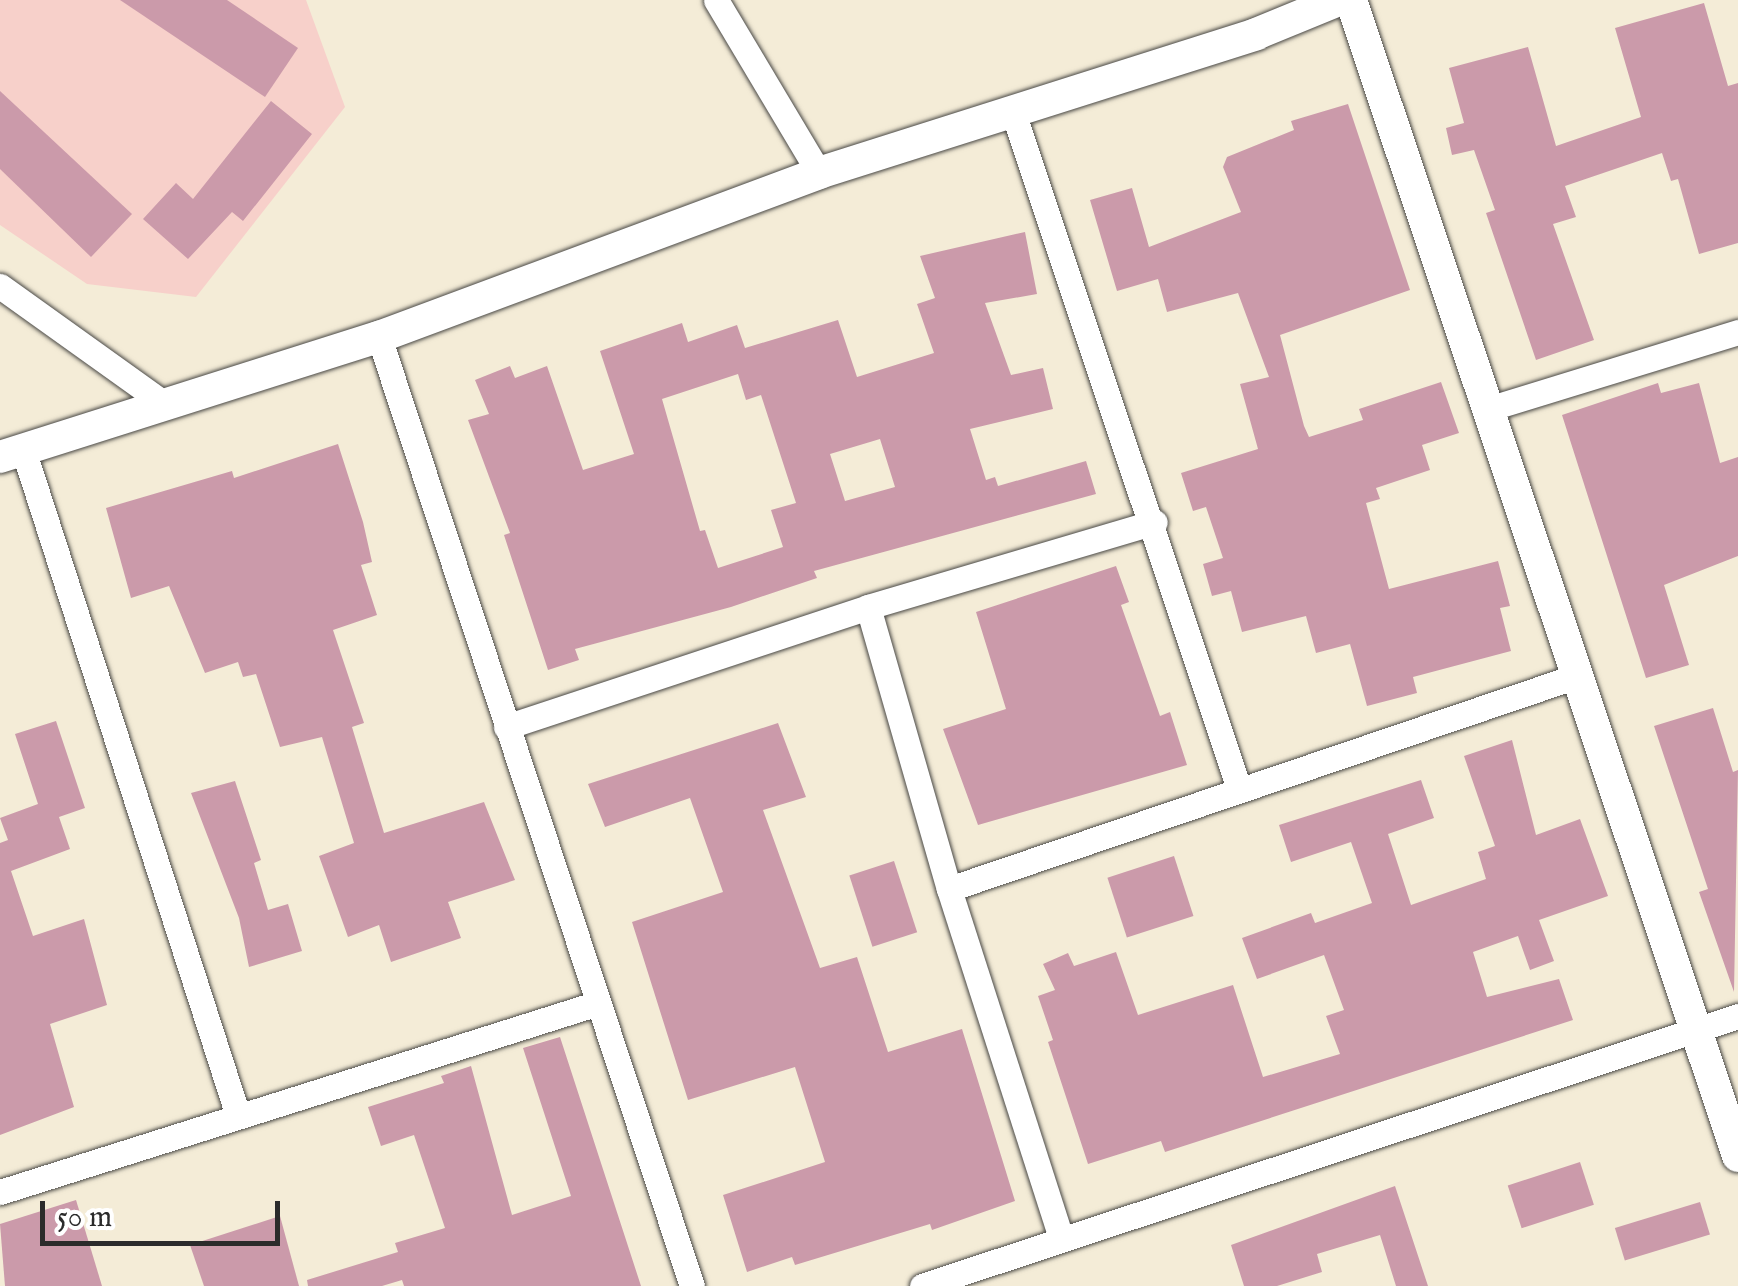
<!DOCTYPE html>
<html>
<head>
<meta charset="utf-8">
<style>
	body { margin:0 }
	#map { position:relative; width:1738px; height:1286px; overflow:hidden; background:#f4ecd7; font-family:"IM FELL English",serif }
	div>[style] { position:absolute }
	[style*='--x'] { left:calc(var(--x)*1px); top:calc(var(--y)*1px); width:calc(var(--w)*1px); rotate:calc(var(--a)*1deg) }
	.built>* { inset:0; background:#f7d0ca }
	.building>* { inset:0; background:#cb9aaa; transform-origin:0 0 }
	.roads { filter:drop-shadow(0 0 2px #494845) drop-shadow(0 0 2px #494845) }
	.minor>* { height:25px; margin:-12.5px; padding:0 12.5px; transform-origin:12.5px; border-radius:12.5px; background:#fff }
	.tertiary>* { height:32px; margin:-16px; padding:0 16px; transform-origin:16px; border-radius:16px; background:#fff }
	span { translate:-50% -50%; white-space:nowrap; text-align:center; line-height:1.15; -webkit-text-stroke:10px #fff; paint-order:stroke }
	.scale { position:absolute; left:40px; top:1201px; width:240px; height:45px; box-sizing:border-box; border:5px solid #2b2b2b; border-top:0; padding-left:12px; font-size:30px; line-height:35px; white-space:nowrap; color:#2b2b2b; -webkit-text-stroke:8px #fff; paint-order:stroke }
</style>
</head>
<body>
<div id="map">
	<div class="built">
		<div style="clip-path:polygon(0 0,306px 0,345px 107px,196px 297px,87px 284px,0 225px)"></div>
	</div>
	<div class="building">
		<div style="clip-path:polygon(120px 0,227px 0,298px 48px,265px 97px)"></div>
		<div style="clip-path:polygon(1704px 3px,1728px 86px,1738px 83px,1738px 243px,1699px 254px,1678px 179px,1671px 181px,1662px 153px,1565px 186px,1576px 217px,1553px 224px,1594px 340px,1536px 360px,1486px 213px,1495px 210px,1474px 150px,1452px 155px,1446px 128px,1464px 123px,1449px 68px,1528px 47px,1556px 146px,1641px 117px,1615px 28px)"></div>
		<div style="clip-path:polygon(0 91px,132px 214px,91px 257px,0 169px)"></div>
		<div style="clip-path:polygon(271px 101px,312px 134px,243px 221px,232px 212px,188px 259px,143px 219px,176px 183px,193px 199px)"></div>
		<div style="clip-path:polygon(1348px 104px,1410px 290px,1280px 335px,1304px 426px,1309px 437px,1363px 420px,1359px 409px,1441px 382px,1459px 433px,1422px 445px,1430px 470px,1376px 488px,1380px 499px,1366px 503px,1389px 589px,1498px 561px,1510px 606px,1500px 608px,1511px 651px,1413px 677px,1417px 693px,1367px 706px,1350px 644px,1316px 653px,1306px 616px,1242px 632px,1231px 591px,1212px 596px,1203px 564px,1223px 558px,1206px 507px,1193px 511px,1181px 473px,1258px 449px,1240px 384px,1269px 377px,1238px 293px,1167px 312px,1158px 279px,1117px 291px,1090px 200px,1132px 188px,1149px 247px,1241px 212px,1223px 167px,1227px 157px,1294px 130px,1291px 121px)"></div>
		<div style="clip-path:polygon(evenodd,1025px 232px,1037px 294px,985px 303px,1011px 375px,1043px 368px,1053px 409px,970px 429px,986px 480px,995px 477px,998px 486px,1086px 461px,1096px 494px,814px 571px,817px 578px,731px 607px,575px 649px,579px 660px,548px 670px,504px 535px,510px 533px,468px 420px,489px 414px,475px 380px,510px 366px,515px 378px,547px 366px,583px 470px,634px 454px,600px 351px,682px 323px,688px 342px,737px 325px,745px 348px,838px 320px,857px 377px,934px 353px,917px 304px,935px 298px,920px 256px,1025px 232px,738px 374px,746px 400px,761px 395px,796px 503px,771px 510px,783px 547px,718px 568px,705px 530px,700px 531px,662px 399px,738px 374px,1025px 232px,880px 439px,895px 487px,845px 501px,830px 454px,880px 439px)"></div>
		<div style="clip-path:polygon(1658px 383px,1661px 393px,1699px 383px,1720px 463px,1738px 457px,1738px 556px,1664px 585px,1689px 665px,1646px 678px,1562px 415px)"></div>
		<div style="clip-path:polygon(338px 444px,363px 522px,372px 562px,361px 565px,377px 615px,333px 630px,364px 723px,352px 727px,384px 833px,484px 802px,515px 880px,448px 902px,461px 938px,391px 962px,379px 925px,348px 937px,319px 856px,354px 843px,322px 737px,280px 747px,256px 674px,243px 677px,238px 662px,205px 673px,169px 586px,131px 598px,106px 508px,232px 471px,234px 478px)"></div>
		<div style="clip-path:polygon(1116px 566px,1129px 602px,1121px 605px,1160px 716px,1170px 712px,1187px 765px,978px 825px,943px 729px,1006px 709px,976px 612px)"></div>
		<div style="clip-path:polygon(1713px 708px,1733px 772px,1738px 770px,1734px 992px,1699px 892px,1708px 889px,1654px 726px)"></div>
		<div style="clip-path:polygon(56px 721px,85px 808px,59px 817px,70px 849px,11px 871px,33px 936px,84px 919px,107px 1005px,50px 1024px,74px 1107px,0 1135px,0 843px,8px 840px,0 818px,38px 804px,15px 734px)"></div>
		<div style="clip-path:polygon(778px 723px,806px 797px,763px 810px,820px 968px,857px 957px,888px 1052px,962px 1029px,1015px 1201px,932px 1230px,930px 1224px,795px 1265px,792px 1257px,747px 1272px,723px 1195px,825px 1162px,795px 1067px,688px 1100px,632px 922px,723px 892px,690px 798px,605px 827px,588px 784px)"></div>
		<div style="clip-path:polygon(1512px 740px,1536px 835px,1580px 819px,1608px 896px,1539px 920px,1554px 961px,1530px 970px,1518px 936px,1473px 952px,1487px 997px,1559px 979px,1573px 1020px,1165px 1152px,1161px 1141px,1088px 1164px,1048px 1042px,1053px 1040px,1038px 996px,1055px 990px,1043px 964px,1068px 953px,1074px 966px,1116px 952px,1138px 1015px,1233px 985px,1263px 1077px,1340px 1054px,1326px 1016px,1344px 1010px,1324px 955px,1257px 979px,1242px 938px,1311px 913px,1315px 923px,1372px 903px,1351px 842px,1291px 862px,1279px 825px,1421px 780px,1434px 818px,1388px 834px,1411px 905px,1486px 879px,1478px 852px,1495px 846px,1464px 756px)"></div>
		<div style="clip-path:polygon(235px 781px,261px 860px,254px 863px,268px 910px,288px 904px,302px 951px,249px 967px,239px 918px,191px 793px)"></div>
		<div style="left:1174px;top:856px;width:63px;height:70px;rotate:72deg"></div>
		<div style="left:894px;top:861px;width:75px;height:47px;rotate:72deg"></div>
		<div style="clip-path:polygon(560px 1037px,641px 1286px,404px 1286px,402px 1280px,382px 1286px,308px 1286px,307px 1280px,398px 1252px,395px 1243px,445px 1228px,414px 1135px,381px 1146px,368px 1107px,444px 1083px,441px 1076px,471px 1066px,512px 1215px,571px 1196px,523px 1048px)"></div>
		<div style="left:1580px;top:1162px;width:45px;height:76px;rotate:72deg"></div>
		<div style="clip-path:polygon(1395px 1186px,1428px 1286px,1396px 1286px,1380px 1235px,1317px 1254px,1322px 1272px,1277px 1286px,1244px 1286px,1231px 1245px)"></div>
		<div style="clip-path:polygon(76px 1200px,102px 1286px,5px 1286px,0 1224px)"></div>
		<div style="left:1700px;top:1202px;width:34px;height:89px;rotate:73deg"></div>
		<div style="clip-path:polygon(280px 1216px,299px 1286px,204px 1286px,190px 1245px)"></div>
	</div>
	<div class="roads">
		<div class="minor">
			<div style="--x:716;--y:0;--w:201;--a:59.2"></div>
			<div style="--x:1013;--y:112;--w:711;--a:71.54"></div>
			<div style="--x:0;--y:286;--w:199;--a:35.6"></div>
			<div style="--x:379;--y:337;--w:999;--a:71.75"></div>
			<div style="--x:1488;--y:409;--w:262;--a:-17.1"></div>
			<div style="--x:23;--y:449;--w:701;--a:72.13"></div>
			<div style="--x:868;--y:607;--w:293;--a:74"></div>
			<div style="--x:949;--y:889;--w:366;--a:72.2"></div>
			<div style="--x:506;--y:727;--w:381;--a:-18.3"></div>
			<div style="--x:868;--y:607;--w:299;--a:-16.5"></div>
			<div style="--x:949;--y:889;--w:663;--a:-18.74"></div>
			<div style="--x:0;--y:1192;--w:624;--a:-17.53"></div>
			<div style="--x:922;--y:1286;--w:860;--a:-18.31"></div>
		</div>
		<div class="tertiary">
			<div style="--x:1351;--y:0;--w:1219;--a:71.49"></div>
			<div style="--x:0;--y:457;--w:398;--a:-17.6"></div>
			<div style="--x:379;--y:337;--w:470;--a:-20.4"></div>
			<div style="--x:819;--y:173;--w:459;--a:-17.6"></div>
			<div style="--x:1256;--y:34;--w:90;--a:-22.3"></div>
		</div>
	</div>
	<div class="scale">50 m</div>
</div>
</body>
</html>
